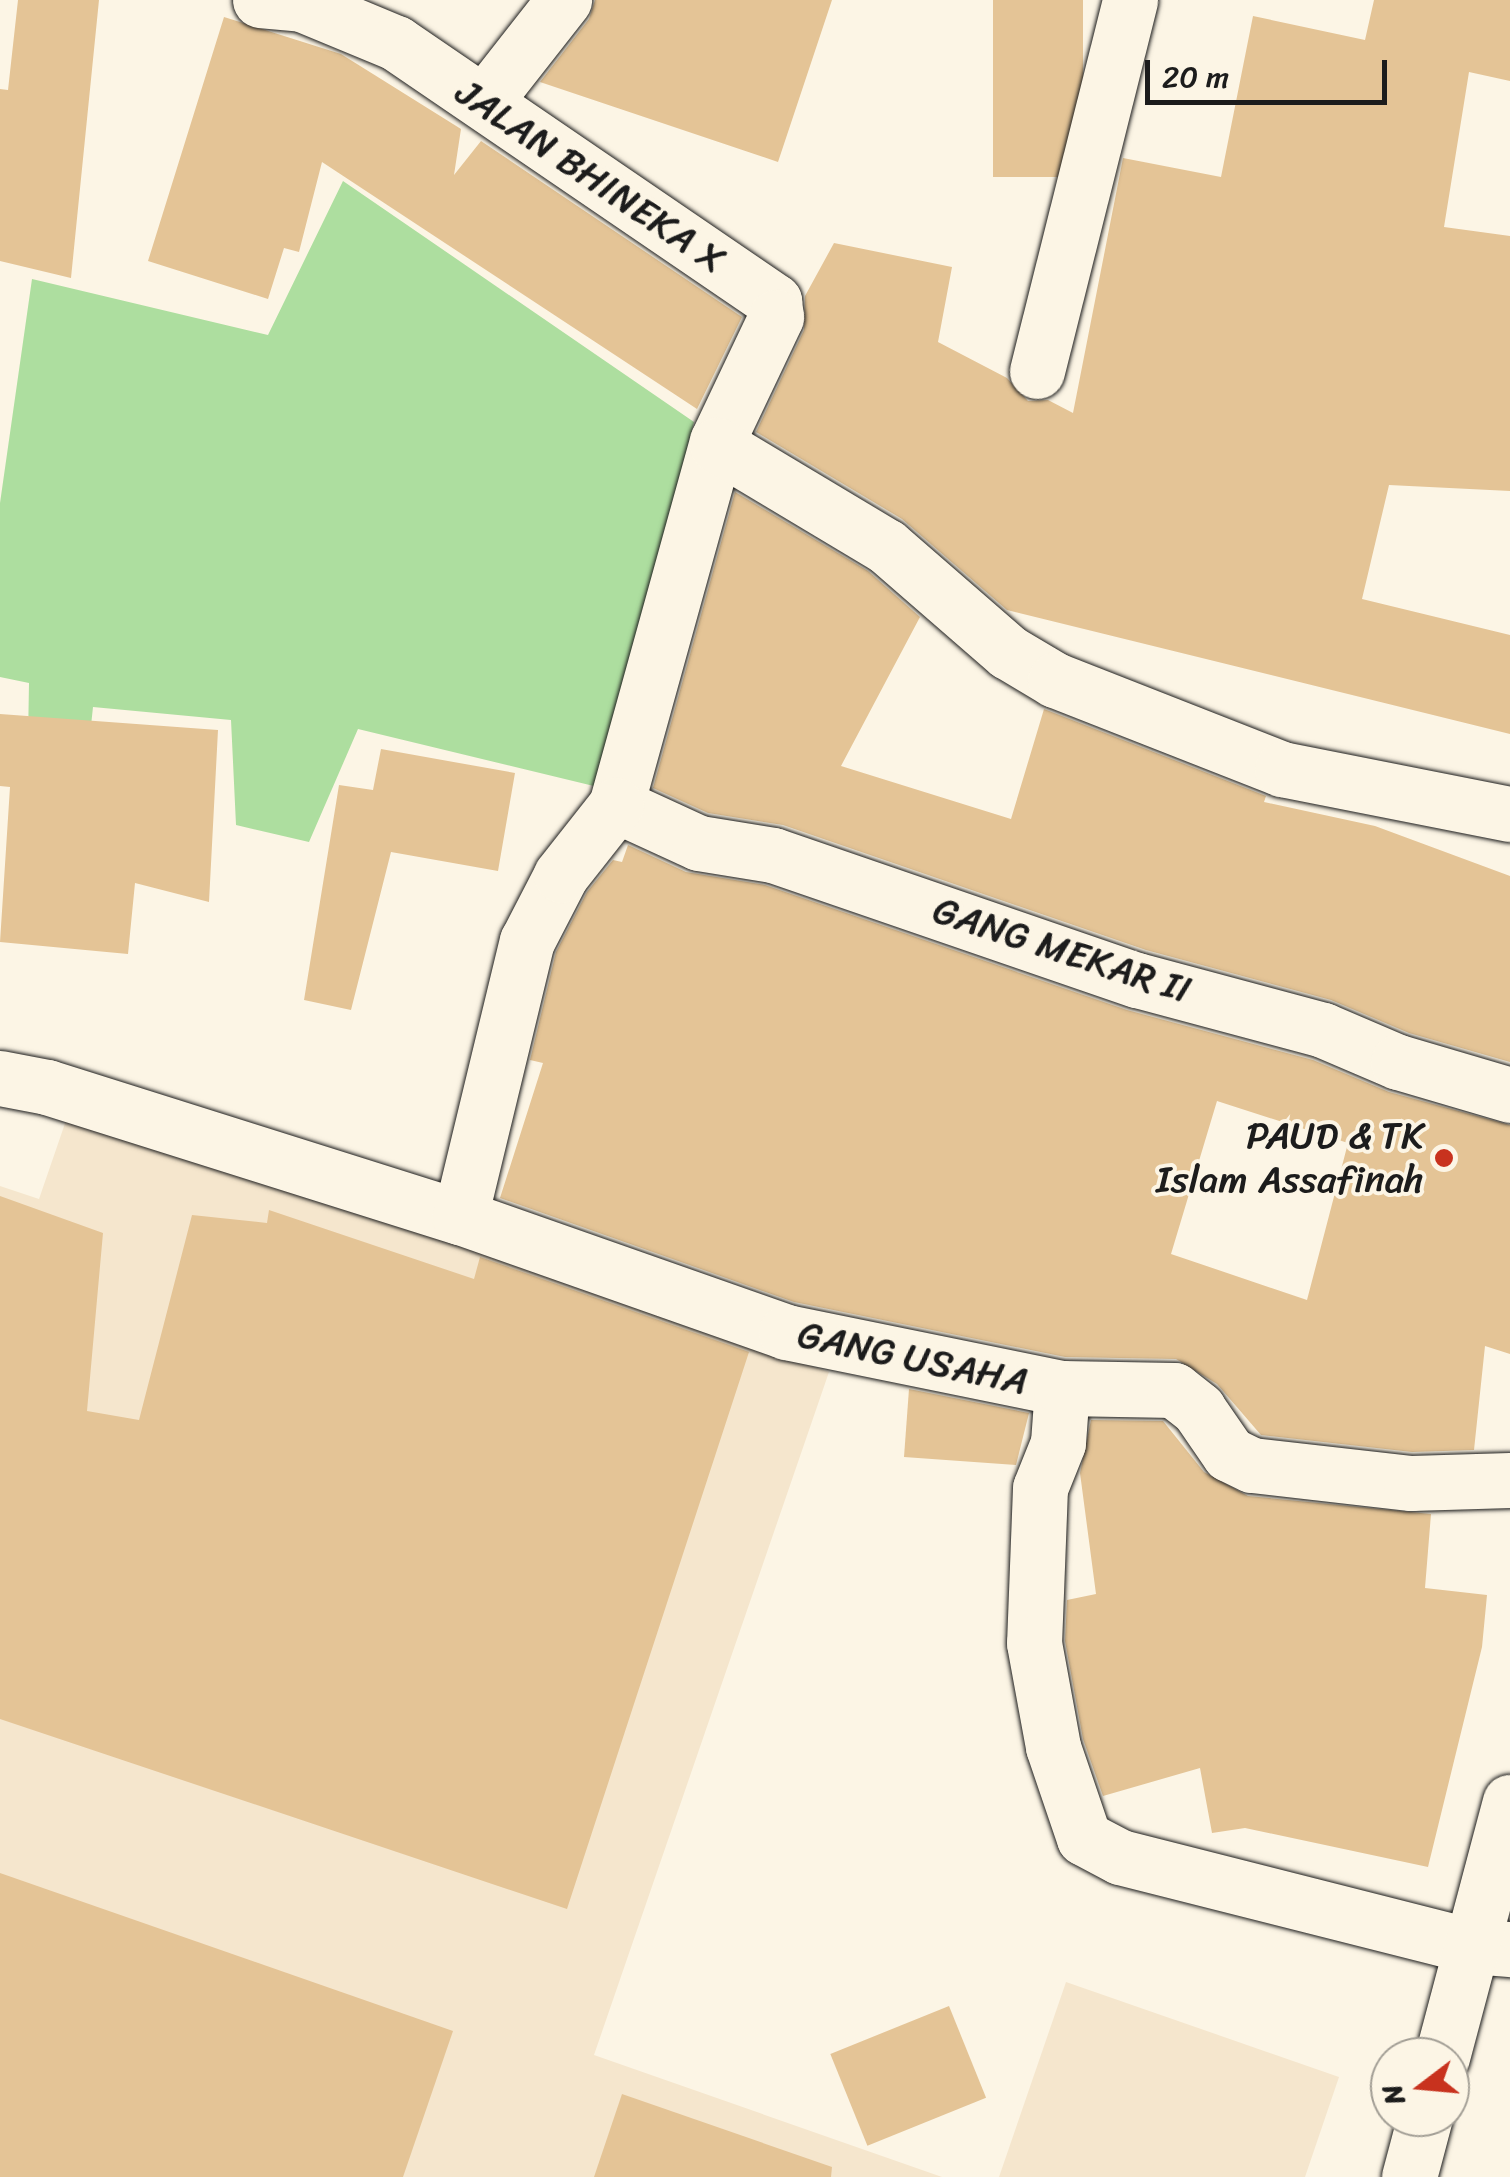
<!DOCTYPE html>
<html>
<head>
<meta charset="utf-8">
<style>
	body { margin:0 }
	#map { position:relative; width:1510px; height:2177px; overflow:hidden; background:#fcf5e5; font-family:Sriracha,sans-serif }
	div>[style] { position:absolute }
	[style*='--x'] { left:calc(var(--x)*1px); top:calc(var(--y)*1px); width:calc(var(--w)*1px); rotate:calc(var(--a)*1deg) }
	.built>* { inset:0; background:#f5e6cd }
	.green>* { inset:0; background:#adde9f }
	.building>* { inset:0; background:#e4c496; transform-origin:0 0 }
	.roads { filter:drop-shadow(0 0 2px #1c1c1c) drop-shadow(0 0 2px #1c1c1c) }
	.minor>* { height:55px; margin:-27.5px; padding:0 27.5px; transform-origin:27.5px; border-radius:27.5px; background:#fcf5e5 }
	.dots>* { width:28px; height:28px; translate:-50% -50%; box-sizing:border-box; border:5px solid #fcf5e5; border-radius:50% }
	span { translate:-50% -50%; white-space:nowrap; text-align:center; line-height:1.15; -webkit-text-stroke:8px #fcf5e5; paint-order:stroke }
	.street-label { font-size:38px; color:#1c1c1c }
	.poi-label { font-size:38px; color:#1c1c1c }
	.right { translate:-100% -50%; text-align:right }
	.north { position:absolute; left:1370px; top:2037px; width:100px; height:100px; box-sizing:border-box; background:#fcf5e5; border:2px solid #a29e95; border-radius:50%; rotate:254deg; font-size:28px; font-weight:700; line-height:40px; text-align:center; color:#1c1c1c }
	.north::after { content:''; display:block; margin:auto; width:35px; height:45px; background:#c8321e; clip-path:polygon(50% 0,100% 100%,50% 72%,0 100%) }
	.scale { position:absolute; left:1145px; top:60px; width:242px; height:45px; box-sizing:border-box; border:5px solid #1c1c1c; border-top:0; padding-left:12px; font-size:30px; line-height:35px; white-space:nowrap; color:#1c1c1c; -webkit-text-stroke:8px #fcf5e5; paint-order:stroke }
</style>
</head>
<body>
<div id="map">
	<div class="built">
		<div style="clip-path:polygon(71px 1106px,829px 1372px,594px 2055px,942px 2177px,0 2177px,0 1186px,39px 1199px)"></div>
		<div style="clip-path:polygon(1066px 1982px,1339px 2077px,1305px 2177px,999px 2177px)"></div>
	</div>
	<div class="green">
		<div style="clip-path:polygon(343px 181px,694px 422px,602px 788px,358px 729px,309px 842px,236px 825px,231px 720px,93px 707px,83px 801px,27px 796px,29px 683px,0 677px,0 503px,32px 279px,268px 335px)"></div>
	</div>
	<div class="building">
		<div style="clip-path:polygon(18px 0,99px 0,71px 278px,0 261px,0 89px,8px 90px)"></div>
		<div style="clip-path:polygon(595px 0,832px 0,778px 162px,540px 82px,589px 19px)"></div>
		<div style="left:993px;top:0;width:90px;height:177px"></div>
		<div style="clip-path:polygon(1374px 0,1510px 0,1510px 81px,1469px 72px,1444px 227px,1510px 236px,1510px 491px,1389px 485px,1362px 599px,1510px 635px,1510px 734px,1007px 610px,902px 519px,756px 432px,804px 330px,805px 296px,834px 243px,952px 267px,938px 342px,1007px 378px,1028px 401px,1048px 400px,1073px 413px,1123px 158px,1221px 177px,1253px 16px,1365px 40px)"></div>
		<div style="clip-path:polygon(224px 17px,341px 54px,461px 129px,454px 175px,481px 141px,742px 317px,697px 409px,322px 162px,299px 252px,284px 248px,268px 299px,148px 261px)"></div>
		<div style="clip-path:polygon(735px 492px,868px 571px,920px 617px,841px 766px,1011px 819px,1044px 709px,1266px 796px,1264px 802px,1375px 826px,1510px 876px,1510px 1062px,1409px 1033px,1331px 1000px,1146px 950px,783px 825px,708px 813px,653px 788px)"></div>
		<div style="clip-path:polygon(0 714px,218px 730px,209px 902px,135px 883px,128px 954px,0 942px,10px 787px,0 786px)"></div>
		<div style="clip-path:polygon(381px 749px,515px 773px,498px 871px,391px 852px,351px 1010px,304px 1000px,339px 785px,373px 790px)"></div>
		<div style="clip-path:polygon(evenodd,628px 845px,686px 872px,765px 885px,1127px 1010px,1313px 1060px,1389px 1092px,1510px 1125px,1510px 1354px,1485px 1346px,1474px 1450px,1412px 1452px,1261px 1435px,1217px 1384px,1176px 1359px,1065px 1357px,794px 1302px,500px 1198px,543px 1063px,530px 1060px,556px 952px,587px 892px,613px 860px,622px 862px,628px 845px,1217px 1101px,1348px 1143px,1307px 1300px,1171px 1254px,1217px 1101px)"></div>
		<div style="clip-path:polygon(0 1196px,103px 1233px,87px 1411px,139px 1420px,192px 1215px,267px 1223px,269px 1210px,474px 1279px,480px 1257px,749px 1352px,567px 1909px,0 1719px)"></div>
		<div style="clip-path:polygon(909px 1389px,1029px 1413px,1016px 1465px,904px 1457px)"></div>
		<div style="clip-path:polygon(1091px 1420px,1163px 1421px,1204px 1472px,1248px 1496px,1431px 1514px,1425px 1588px,1487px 1595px,1482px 1647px,1428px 1867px,1245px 1828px,1212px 1833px,1200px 1768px,1103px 1796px,1083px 1739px,1065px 1641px,1067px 1600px,1096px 1594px,1080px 1473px)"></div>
		<div style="clip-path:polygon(0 1873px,453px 2031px,403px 2177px,0 2177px)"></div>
		<div style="left:949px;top:2006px;width:99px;height:128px;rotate:68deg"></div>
		<div style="clip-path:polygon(622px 2094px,832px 2167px,831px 2177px,594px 2177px)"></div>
	</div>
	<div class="roads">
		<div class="minor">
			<div style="--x:260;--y:0;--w:42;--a:5.4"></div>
			<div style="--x:302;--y:4;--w:102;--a:22.5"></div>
			<div style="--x:396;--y:43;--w:458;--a:34.3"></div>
			<div style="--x:774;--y:301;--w:16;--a:83"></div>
			<div style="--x:776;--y:317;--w:137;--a:115.4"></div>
			<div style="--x:717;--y:441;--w:378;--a:105.5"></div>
			<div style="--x:616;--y:805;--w:91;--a:24.6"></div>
			<div style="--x:699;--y:843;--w:75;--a:9.2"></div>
			<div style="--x:773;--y:855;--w:385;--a:19"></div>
			<div style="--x:1137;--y:980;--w:193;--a:15"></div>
			<div style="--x:1323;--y:1030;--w:82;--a:23.1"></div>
			<div style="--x:1398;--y:1062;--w:117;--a:16.4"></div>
			<div style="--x:484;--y:102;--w:130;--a:-51.9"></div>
			<div style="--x:1037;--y:371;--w:382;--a:-75.9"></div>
			<div style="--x:717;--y:445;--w:197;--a:30.9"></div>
			<div style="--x:886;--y:546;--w:162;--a:41"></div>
			<div style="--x:1008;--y:652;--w:55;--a:30.8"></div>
			<div style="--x:1055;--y:680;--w:244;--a:21.4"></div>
			<div style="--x:1282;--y:769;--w:232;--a:11.2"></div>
			<div style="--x:0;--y:1078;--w:48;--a:10.8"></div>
			<div style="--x:47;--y:1087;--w:433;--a:17.5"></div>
			<div style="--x:460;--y:1217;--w:346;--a:19.4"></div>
			<div style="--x:786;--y:1332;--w:282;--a:11.5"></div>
			<div style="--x:1062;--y:1388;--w:55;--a:94.2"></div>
			<div style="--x:1058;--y:1443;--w:48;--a:111.8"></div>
			<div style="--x:1040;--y:1488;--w:155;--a:92.2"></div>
			<div style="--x:1034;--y:1643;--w:106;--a:79.6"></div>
			<div style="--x:1053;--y:1747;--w:96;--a:71.2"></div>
			<div style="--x:1084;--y:1838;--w:41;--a:27.8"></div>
			<div style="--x:1120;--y:1857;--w:364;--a:14.2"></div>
			<div style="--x:1473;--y:1946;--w:37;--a:5"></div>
			<div style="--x:460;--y:1217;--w:284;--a:-76.4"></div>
			<div style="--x:527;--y:941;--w:74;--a:-62.7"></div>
			<div style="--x:561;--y:875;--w:89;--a:-51.8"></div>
			<div style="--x:1062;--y:1388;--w:112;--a:1"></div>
			<div style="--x:1174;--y:1390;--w:31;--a:38"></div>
			<div style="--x:1198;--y:1409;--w:55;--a:55.4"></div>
			<div style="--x:1229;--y:1454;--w:25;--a:26"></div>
			<div style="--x:1252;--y:1465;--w:160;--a:6.5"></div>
			<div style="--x:1411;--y:1483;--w:99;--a:-1.7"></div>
			<div style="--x:1442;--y:2057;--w:264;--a:-75.1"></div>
			<div style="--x:1409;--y:2177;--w:62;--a:-75.1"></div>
		</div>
	</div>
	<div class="dots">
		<div style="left:1444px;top:1158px;background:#c8321e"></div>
	</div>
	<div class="street-label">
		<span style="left:591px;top:176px;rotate:34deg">JALAN BHINEKA X</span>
		<span style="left:1062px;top:950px;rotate:18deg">GANG MEKAR II</span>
		<span style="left:913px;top:1358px;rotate:12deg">GANG USAHA</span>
	</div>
	<div class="poi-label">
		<span class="right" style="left:1424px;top:1158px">PAUD &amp; TK<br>Islam Assafinah</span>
	</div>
	<div class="north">N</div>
	<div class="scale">20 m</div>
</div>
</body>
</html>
